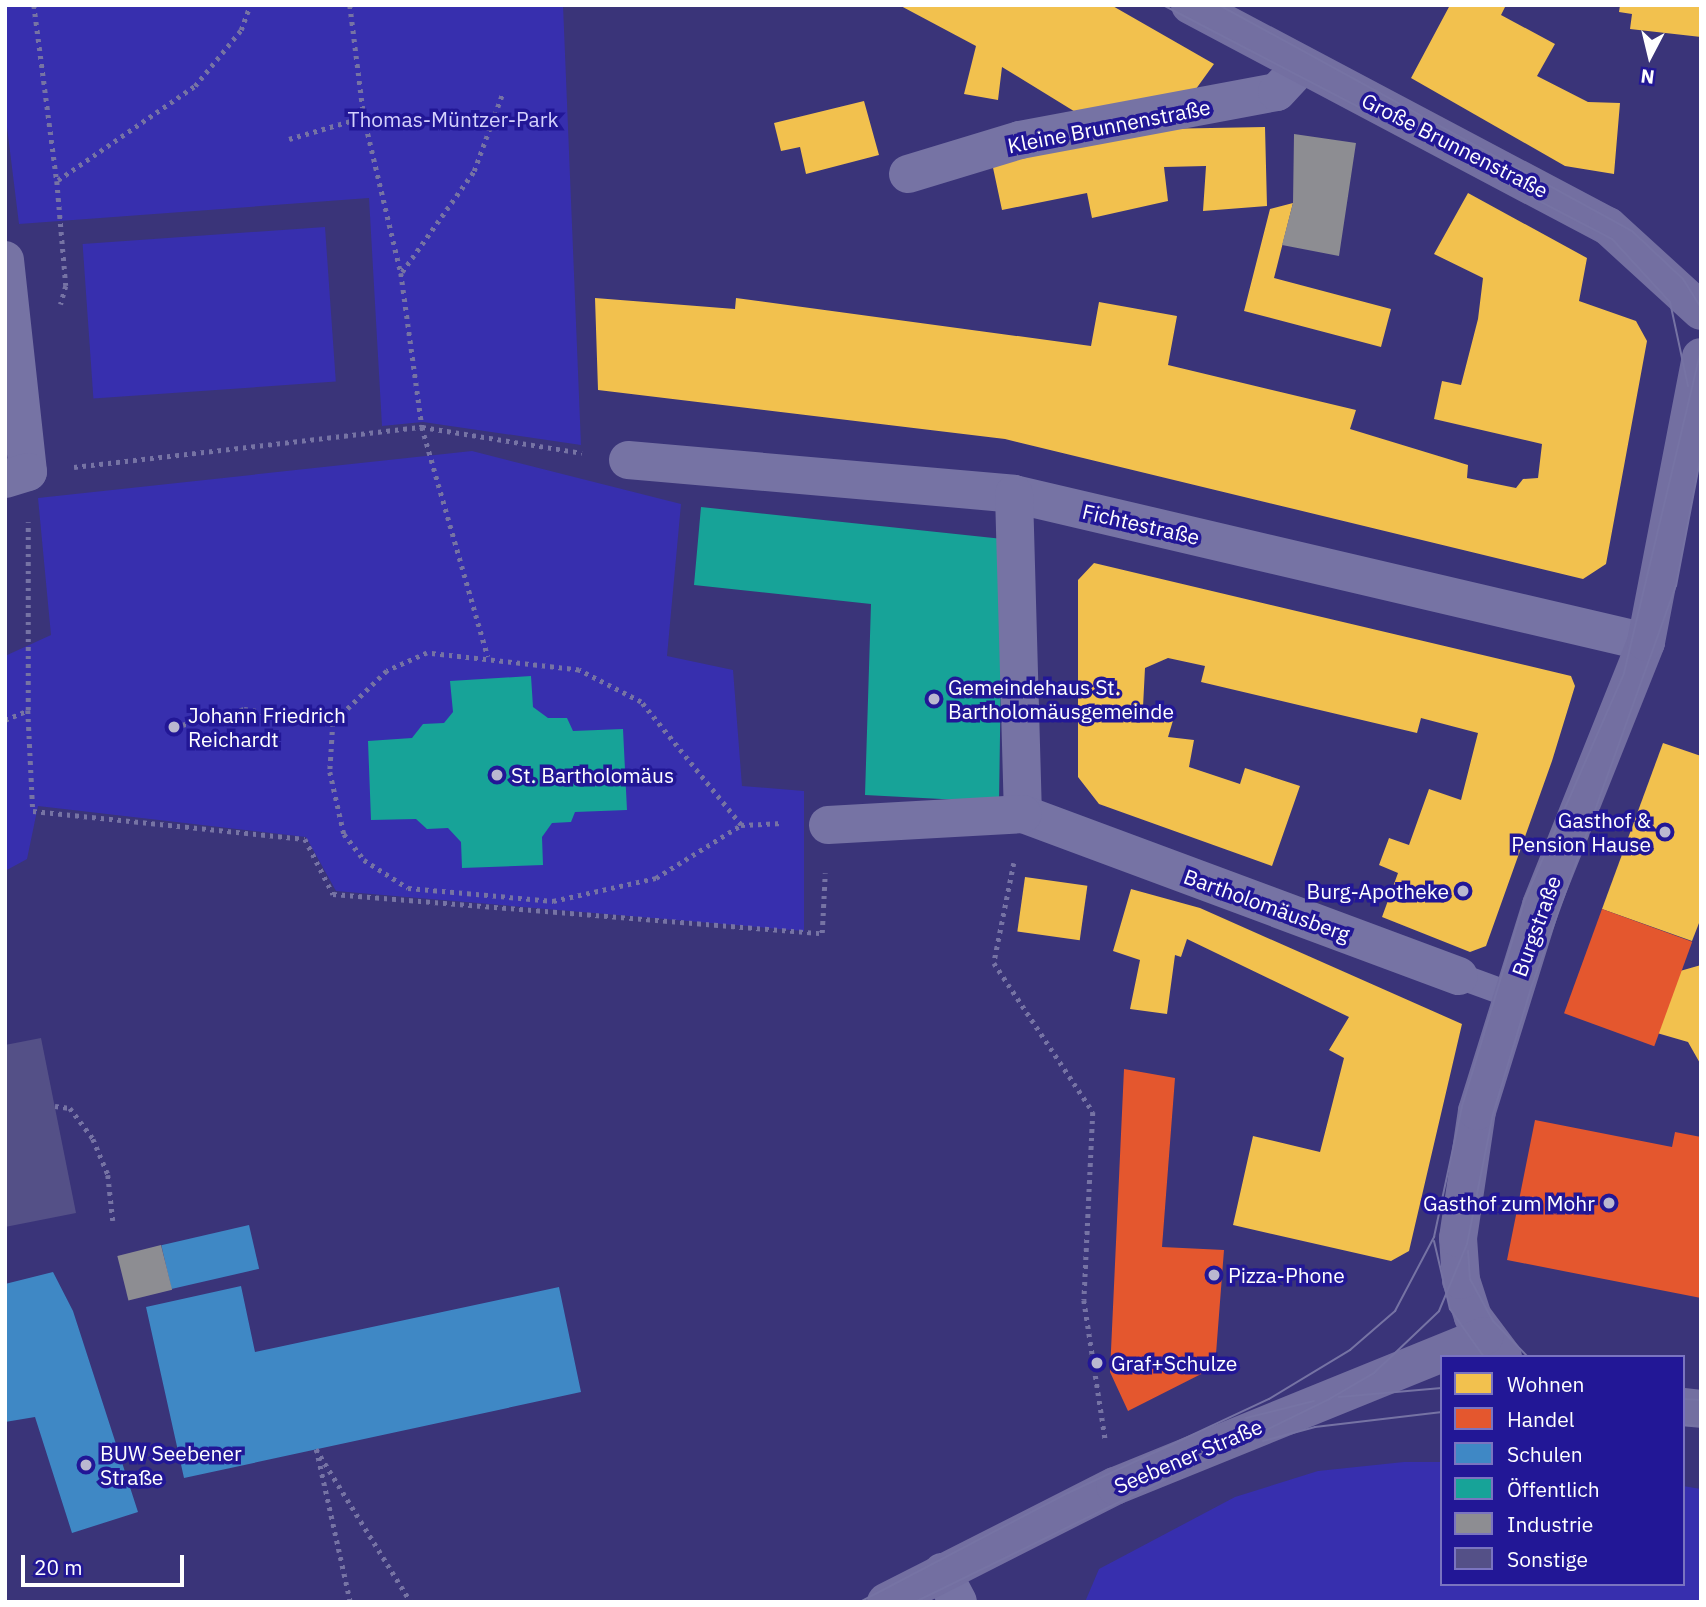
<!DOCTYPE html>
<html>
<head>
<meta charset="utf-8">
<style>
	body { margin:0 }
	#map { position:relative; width:1706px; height:1607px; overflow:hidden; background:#3a3479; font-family:"IBM Plex Sans",sans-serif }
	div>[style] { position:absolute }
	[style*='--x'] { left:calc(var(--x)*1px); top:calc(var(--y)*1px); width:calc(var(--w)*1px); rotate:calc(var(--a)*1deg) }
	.green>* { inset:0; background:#372fae; transform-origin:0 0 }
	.homes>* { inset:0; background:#f2c14e; transform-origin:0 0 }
	.shops>* { inset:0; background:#e4572e; transform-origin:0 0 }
	.schools>* { inset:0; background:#3f88c5; transform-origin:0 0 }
	.public>* { inset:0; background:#17a398 }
	.industry>* { inset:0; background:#8d8d92; transform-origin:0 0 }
	.building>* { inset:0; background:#545087 }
	.path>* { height:4.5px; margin-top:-2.25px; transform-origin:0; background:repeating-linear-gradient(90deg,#7673a4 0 3.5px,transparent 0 8.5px) }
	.lane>* { height:26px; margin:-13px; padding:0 13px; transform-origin:13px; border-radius:13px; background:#7673a4 }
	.street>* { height:38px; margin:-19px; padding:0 19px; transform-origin:19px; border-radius:19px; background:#7673a4 }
	.secondary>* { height:38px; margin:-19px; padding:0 19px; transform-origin:19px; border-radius:19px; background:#736fa1 }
	.tram>* { height:2px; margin:-1px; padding:0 1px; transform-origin:1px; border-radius:1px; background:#7673a4 }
	.dots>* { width:19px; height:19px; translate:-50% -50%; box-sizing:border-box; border:4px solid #221796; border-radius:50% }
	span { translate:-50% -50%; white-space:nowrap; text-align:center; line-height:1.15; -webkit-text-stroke:7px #221796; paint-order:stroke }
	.park-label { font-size:21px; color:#d4d1fc }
	.street-label { font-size:21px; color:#fff }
	.poi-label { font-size:21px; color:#fff }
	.left { translate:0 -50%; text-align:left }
	.right { translate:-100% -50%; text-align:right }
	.frame { position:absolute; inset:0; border:7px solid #fff; pointer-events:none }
	.legend { position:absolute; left:1440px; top:1355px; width:245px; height:231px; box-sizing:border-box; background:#221796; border:2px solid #7a74c0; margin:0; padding:9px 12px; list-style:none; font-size:21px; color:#fff }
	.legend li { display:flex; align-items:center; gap:14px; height:35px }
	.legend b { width:35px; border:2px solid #7a74c0 }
	.north { position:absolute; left:1615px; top:21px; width:70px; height:70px; -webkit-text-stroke:5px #221796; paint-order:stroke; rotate:187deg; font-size:19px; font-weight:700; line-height:28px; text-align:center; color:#fff }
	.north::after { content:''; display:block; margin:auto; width:24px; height:32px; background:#fff; clip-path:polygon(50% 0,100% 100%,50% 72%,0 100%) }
	.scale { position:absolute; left:21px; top:1555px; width:163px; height:32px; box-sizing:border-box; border:4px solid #fff; border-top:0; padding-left:9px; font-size:21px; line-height:24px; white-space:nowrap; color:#fff; -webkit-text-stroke:5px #221796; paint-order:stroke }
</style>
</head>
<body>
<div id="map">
	<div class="green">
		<div style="clip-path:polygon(5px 5px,563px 5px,581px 445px,423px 422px,382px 426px,369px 198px,19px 224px,5px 111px)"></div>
		<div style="left:325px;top:227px;width:155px;height:243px;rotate:86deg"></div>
		<div style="clip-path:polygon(472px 451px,681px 504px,667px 656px,733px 670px,742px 786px,804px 791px,804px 931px,336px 891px,306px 837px,38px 806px,27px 859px,5px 871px,5px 656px,51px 635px,38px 498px)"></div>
		<div style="clip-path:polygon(1404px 1462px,1442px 1462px,1442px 1584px,1683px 1584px,1683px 1486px,1701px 1489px,1701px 1602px,1085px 1602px,1099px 1569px,1235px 1497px,1318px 1471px)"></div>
	</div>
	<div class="homes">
		<div style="clip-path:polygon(899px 5px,1111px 5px,1214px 64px,1188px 100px,1077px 113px,1002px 67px,998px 100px,964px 94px,976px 46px)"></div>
		<div style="clip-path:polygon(1450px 5px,1506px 5px,1501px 15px,1555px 44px,1537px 76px,1588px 102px,1620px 103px,1614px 174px,1565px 166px,1411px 78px)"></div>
		<div style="clip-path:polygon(1620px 5px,1701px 5px,1701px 37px,1630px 29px,1632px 14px,1619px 12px)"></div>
		<div style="clip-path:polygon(864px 101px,879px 155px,806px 174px,800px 147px,781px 151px,774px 123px)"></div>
		<div style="clip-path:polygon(1265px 127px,1267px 206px,1203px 211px,1206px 166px,1164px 167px,1168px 201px,1092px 218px,1087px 193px,1002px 210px,992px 163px,1157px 129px)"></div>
		<div style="clip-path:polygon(1468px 193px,1587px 258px,1579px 301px,1636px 321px,1647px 341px,1606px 564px,1583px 579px,1005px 439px,598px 390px,595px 298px,735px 309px,736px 298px,1091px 346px,1099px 302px,1177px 316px,1168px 365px,1356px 410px,1350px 429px,1468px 465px,1467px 478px,1516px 488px,1523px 479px,1538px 478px,1542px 444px,1434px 419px,1442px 381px,1461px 385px,1478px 319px,1483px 278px,1434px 254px)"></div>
		<div style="clip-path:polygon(1293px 203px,1274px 278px,1391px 309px,1381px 347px,1244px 311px,1270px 209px)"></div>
		<div style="clip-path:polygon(1094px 563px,1571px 676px,1575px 686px,1552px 761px,1486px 946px,1470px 952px,1382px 917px,1398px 873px,1379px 865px,1389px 838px,1409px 845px,1429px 789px,1461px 800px,1478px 733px,1421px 718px,1417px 733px,1201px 682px,1205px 666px,1168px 658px,1145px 668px,1143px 707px,1175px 714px,1168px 737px,1194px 740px,1189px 767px,1240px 784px,1245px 768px,1300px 786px,1272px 866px,1099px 804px,1078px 777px,1078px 580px)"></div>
		<div style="clip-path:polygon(1663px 743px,1701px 756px,1701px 918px,1692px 941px,1602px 909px)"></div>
		<div style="left:1025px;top:877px;width:63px;height:55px;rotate:8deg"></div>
		<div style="clip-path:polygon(1131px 889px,1200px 908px,1462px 1024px,1409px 1251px,1391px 1261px,1233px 1225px,1253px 1136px,1320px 1152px,1344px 1058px,1329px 1050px,1349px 1017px,1187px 939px,1181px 957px,1175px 955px,1167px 1014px,1130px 1009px,1140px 960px,1113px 951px)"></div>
		<div style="clip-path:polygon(1701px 965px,1701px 1065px,1688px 1042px,1657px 1033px,1680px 971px)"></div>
	</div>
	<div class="shops">
		<div style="left:1602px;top:909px;width:96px;height:111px;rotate:20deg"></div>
		<div style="clip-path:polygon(1124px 1069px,1175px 1078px,1162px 1247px,1224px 1250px,1215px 1367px,1128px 1411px,1110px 1372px)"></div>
		<div style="clip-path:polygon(1535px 1120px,1672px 1147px,1675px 1132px,1701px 1137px,1701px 1298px,1507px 1260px)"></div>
	</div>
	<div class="schools">
		<div style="left:249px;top:1225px;width:45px;height:90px;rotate:77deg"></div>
		<div style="clip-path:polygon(53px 1272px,73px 1311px,138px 1512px,72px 1533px,35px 1417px,5px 1422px,5px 1284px)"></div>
		<div style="clip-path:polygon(241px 1286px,255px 1352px,559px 1287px,581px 1392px,184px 1478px,146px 1307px)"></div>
	</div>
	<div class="public">
		<div style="clip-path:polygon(701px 507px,1003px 539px,999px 802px,865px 795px,871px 604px,694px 585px)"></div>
		<div style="clip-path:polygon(531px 676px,533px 707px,548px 718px,567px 718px,573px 731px,623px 729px,627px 810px,575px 812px,571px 822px,552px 823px,542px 837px,543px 865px,462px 868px,461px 842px,448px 828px,427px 829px,416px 819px,371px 820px,368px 741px,412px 738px,423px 724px,444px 723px,453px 712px,450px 681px)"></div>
	</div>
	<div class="industry">
		<div style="clip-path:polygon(1294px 134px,1356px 143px,1339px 256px,1282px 245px,1293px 203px)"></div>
		<div style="left:161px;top:1245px;width:46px;height:45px;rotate:76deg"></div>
	</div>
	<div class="building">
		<div style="clip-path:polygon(41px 1038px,76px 1213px,5px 1227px,5px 1045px)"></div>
	</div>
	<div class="path">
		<div style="--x:34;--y:5;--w:177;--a:82.6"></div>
		<div style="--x:57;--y:181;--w:105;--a:85.1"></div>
		<div style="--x:66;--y:286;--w:19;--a:106"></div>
		<div style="--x:350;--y:5;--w:113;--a:82.9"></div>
		<div style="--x:364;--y:117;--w:160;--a:76.7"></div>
		<div style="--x:401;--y:273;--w:155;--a:82.2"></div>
		<div style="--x:422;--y:427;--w:239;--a:74"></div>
		<div style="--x:289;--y:139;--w:78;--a:-16.3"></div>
		<div style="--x:58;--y:180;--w:166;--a:-34.5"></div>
		<div style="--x:195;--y:86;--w:72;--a:-50.6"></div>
		<div style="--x:241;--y:30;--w:27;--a:-70"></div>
		<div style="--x:402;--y:272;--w:124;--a:-54.5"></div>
		<div style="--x:474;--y:171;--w:84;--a:-69.8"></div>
		<div style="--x:74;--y:467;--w:350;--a:-6.6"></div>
		<div style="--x:422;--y:427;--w:162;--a:9.2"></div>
		<div style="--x:28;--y:710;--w:101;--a:87.2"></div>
		<div style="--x:33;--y:811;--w:273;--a:5.9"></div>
		<div style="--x:305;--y:839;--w:62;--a:63"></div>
		<div style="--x:333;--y:894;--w:491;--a:4.6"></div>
		<div style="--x:822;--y:933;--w:60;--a:-87.1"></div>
		<div style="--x:5;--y:720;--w:25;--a:-23"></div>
		<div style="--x:28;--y:710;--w:188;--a:-90"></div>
		<div style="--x:174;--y:727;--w:72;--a:-14.4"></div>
		<div style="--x:244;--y:709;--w:90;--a:8.9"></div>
		<div style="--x:741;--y:825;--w:159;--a:-129.1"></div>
		<div style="--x:641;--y:702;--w:70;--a:-152.7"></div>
		<div style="--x:579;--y:670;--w:153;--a:-173.6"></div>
		<div style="--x:427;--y:653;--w:44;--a:155.8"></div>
		<div style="--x:387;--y:671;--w:75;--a:136.1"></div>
		<div style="--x:333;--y:723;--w:49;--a:93.5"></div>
		<div style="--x:330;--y:772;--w:64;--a:77.3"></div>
		<div style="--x:344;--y:834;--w:33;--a:52"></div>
		<div style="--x:364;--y:860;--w:52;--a:32.5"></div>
		<div style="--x:408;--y:888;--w:146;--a:5.1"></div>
		<div style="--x:553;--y:901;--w:106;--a:-12.6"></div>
		<div style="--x:656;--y:878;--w:100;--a:-31.9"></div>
		<div style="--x:741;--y:825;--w:42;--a:-2.7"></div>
		<div style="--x:1014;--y:863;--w:102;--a:101.3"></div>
		<div style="--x:994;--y:963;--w:179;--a:56.4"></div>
		<div style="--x:1093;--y:1112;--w:188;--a:92.7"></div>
		<div style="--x:1084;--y:1300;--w:140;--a:81.3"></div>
		<div style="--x:55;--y:1106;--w:15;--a:8"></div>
		<div style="--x:70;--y:1108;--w:39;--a:53"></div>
		<div style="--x:93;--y:1139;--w:39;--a:67"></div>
		<div style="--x:108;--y:1175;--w:46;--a:83.8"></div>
		<div style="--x:350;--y:1602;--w:157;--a:-102.5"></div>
		<div style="--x:316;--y:1449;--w:180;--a:58.2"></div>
	</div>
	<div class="lane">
		<div style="--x:1459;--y:976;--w:55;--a:20.1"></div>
	</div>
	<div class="street">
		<div style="--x:908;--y:174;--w:117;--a:-16.9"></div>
		<div style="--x:1020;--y:140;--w:261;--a:-10.6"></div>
		<div style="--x:1277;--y:92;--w:35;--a:-47"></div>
		<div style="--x:5;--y:260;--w:213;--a:83.8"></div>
		<div style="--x:28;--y:472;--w:24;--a:163"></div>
		<div style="--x:628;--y:460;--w:387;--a:5"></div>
		<div style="--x:1014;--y:494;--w:649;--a:13.18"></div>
		<div style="--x:1014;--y:494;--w:320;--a:88.4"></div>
		<div style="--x:1023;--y:814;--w:465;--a:20.4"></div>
		<div style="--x:828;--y:825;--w:195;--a:-3.2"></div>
		<div style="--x:942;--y:1572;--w:34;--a:62"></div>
	</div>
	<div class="secondary">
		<div style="--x:1190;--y:5;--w:473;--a:27.9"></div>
		<div style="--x:1608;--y:226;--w:126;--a:42.4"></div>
		<div style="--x:1503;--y:1357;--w:50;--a:-126.9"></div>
		<div style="--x:1473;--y:1317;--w:39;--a:-108"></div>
		<div style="--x:1461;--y:1280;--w:42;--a:-94.1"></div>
		<div style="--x:1458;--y:1238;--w:128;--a:-81.5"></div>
		<div style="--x:1477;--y:1111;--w:216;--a:-72.7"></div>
		<div style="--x:1541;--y:905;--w:283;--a:-68.2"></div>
		<div style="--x:1646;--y:642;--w:290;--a:-79.1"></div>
		<div style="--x:1683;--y:1407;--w:18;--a:6"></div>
		<div style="--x:886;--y:1602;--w:257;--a:-26.9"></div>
		<div style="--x:1115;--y:1486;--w:399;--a:-22.1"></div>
	</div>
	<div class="tram">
		<div style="--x:1163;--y:5;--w:506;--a:27.53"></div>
		<div style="--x:1612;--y:239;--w:86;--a:47.4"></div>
		<div style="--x:1670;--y:302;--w:86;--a:77.9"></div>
		<div style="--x:1219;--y:5;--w:471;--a:28.7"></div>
		<div style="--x:1632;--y:231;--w:70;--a:43.3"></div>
		<div style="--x:1683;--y:279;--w:34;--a:58"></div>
		<div style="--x:1434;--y:1241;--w:70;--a:76.8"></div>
		<div style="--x:1450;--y:1309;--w:59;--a:54.7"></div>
		<div style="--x:1468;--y:1251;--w:28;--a:86"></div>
		<div style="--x:1470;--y:1279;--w:48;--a:61.3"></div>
		<div style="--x:1493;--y:1321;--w:50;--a:45.8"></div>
		<div style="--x:1339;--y:1397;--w:103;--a:-5"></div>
		<div style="--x:1683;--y:1399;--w:18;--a:3"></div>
		<div style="--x:1246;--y:1418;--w:70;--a:-14"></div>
		<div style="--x:1683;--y:1425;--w:18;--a:3"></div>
		<div style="--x:1263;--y:1441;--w:54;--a:-15.1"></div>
		<div style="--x:1315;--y:1427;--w:128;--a:-6.7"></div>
		<div style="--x:860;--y:1602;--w:235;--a:-27.7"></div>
		<div style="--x:1068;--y:1493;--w:222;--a:-25.1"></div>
		<div style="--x:1269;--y:1399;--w:95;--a:-31.2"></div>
		<div style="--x:1350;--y:1350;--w:60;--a:-40.9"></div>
		<div style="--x:1395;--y:1311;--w:84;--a:-62.2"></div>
		<div style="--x:1434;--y:1237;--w:134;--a:-77.9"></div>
		<div style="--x:1462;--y:1106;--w:216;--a:-73.1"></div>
		<div style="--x:1525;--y:899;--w:247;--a:-66.3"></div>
		<div style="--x:1624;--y:673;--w:331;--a:-76.6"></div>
		<div style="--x:915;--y:1602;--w:463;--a:-26.1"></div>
		<div style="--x:1331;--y:1398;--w:50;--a:-30.2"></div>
		<div style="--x:1374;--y:1373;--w:90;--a:-43.6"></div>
		<div style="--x:1439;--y:1311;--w:73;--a:-67.3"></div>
		<div style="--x:1467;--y:1244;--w:133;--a:-78.7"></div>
		<div style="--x:1493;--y:1114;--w:132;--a:-73.2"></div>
		<div style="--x:1531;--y:988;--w:427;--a:-70.2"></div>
		<div style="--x:1676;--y:586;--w:133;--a:-79.2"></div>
	</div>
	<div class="dots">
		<div style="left:934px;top:699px;background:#bab8d0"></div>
		<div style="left:174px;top:727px;background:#bab8d0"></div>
		<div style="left:497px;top:775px;background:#bab8d0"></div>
		<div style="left:1665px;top:832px;background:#bab8d0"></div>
		<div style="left:1463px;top:891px;background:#bab8d0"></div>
		<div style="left:1609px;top:1203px;background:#bab8d0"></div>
		<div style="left:1214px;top:1275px;background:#bab8d0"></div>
		<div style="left:1097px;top:1363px;background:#bab8d0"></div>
		<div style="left:86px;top:1465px;background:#bab8d0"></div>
	</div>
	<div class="park-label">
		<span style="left:453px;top:119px">Thomas-Müntzer-Park</span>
	</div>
	<div class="street-label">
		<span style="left:1109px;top:126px;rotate:-11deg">Kleine Brunnenstraße</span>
		<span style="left:1455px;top:145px;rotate:27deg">Große Brunnenstraße</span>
		<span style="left:1141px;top:524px;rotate:13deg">Fichtestraße</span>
		<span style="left:1267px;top:905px;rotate:20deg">Bartholomäusberg</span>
		<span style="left:1536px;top:926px;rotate:-70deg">Burgstraße</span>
		<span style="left:1188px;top:1456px;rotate:-23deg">Seebener Straße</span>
	</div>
	<div class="poi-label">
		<span class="left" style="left:948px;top:699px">Gemeindehaus St.<br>Bartholomäusgemeinde</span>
		<span class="left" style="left:188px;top:727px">Johann Friedrich<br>Reichardt</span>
		<span class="left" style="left:511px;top:775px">St. Bartholomäus</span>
		<span class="right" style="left:1651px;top:832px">Gasthof &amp;<br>Pension Hause</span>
		<span class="right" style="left:1449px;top:891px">Burg-Apotheke</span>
		<span class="right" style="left:1595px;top:1203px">Gasthof zum Mohr</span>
		<span class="left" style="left:1228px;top:1275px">Pizza-Phone</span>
		<span class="left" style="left:1111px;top:1363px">Graf+Schulze</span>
		<span class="left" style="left:100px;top:1465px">BUW Seebener<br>Straße</span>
	</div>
	<div class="frame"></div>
	<ul class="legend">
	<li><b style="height:19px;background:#f2c14e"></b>Wohnen</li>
	<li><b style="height:19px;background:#e4572e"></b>Handel</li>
	<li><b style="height:19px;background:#3f88c5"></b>Schulen</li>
	<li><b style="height:19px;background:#17a398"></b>Öffentlich</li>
	<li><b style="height:19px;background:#8d8d92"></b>Industrie</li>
	<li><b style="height:19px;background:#545087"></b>Sonstige</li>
	</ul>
	<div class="north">N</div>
	<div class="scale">20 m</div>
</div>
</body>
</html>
